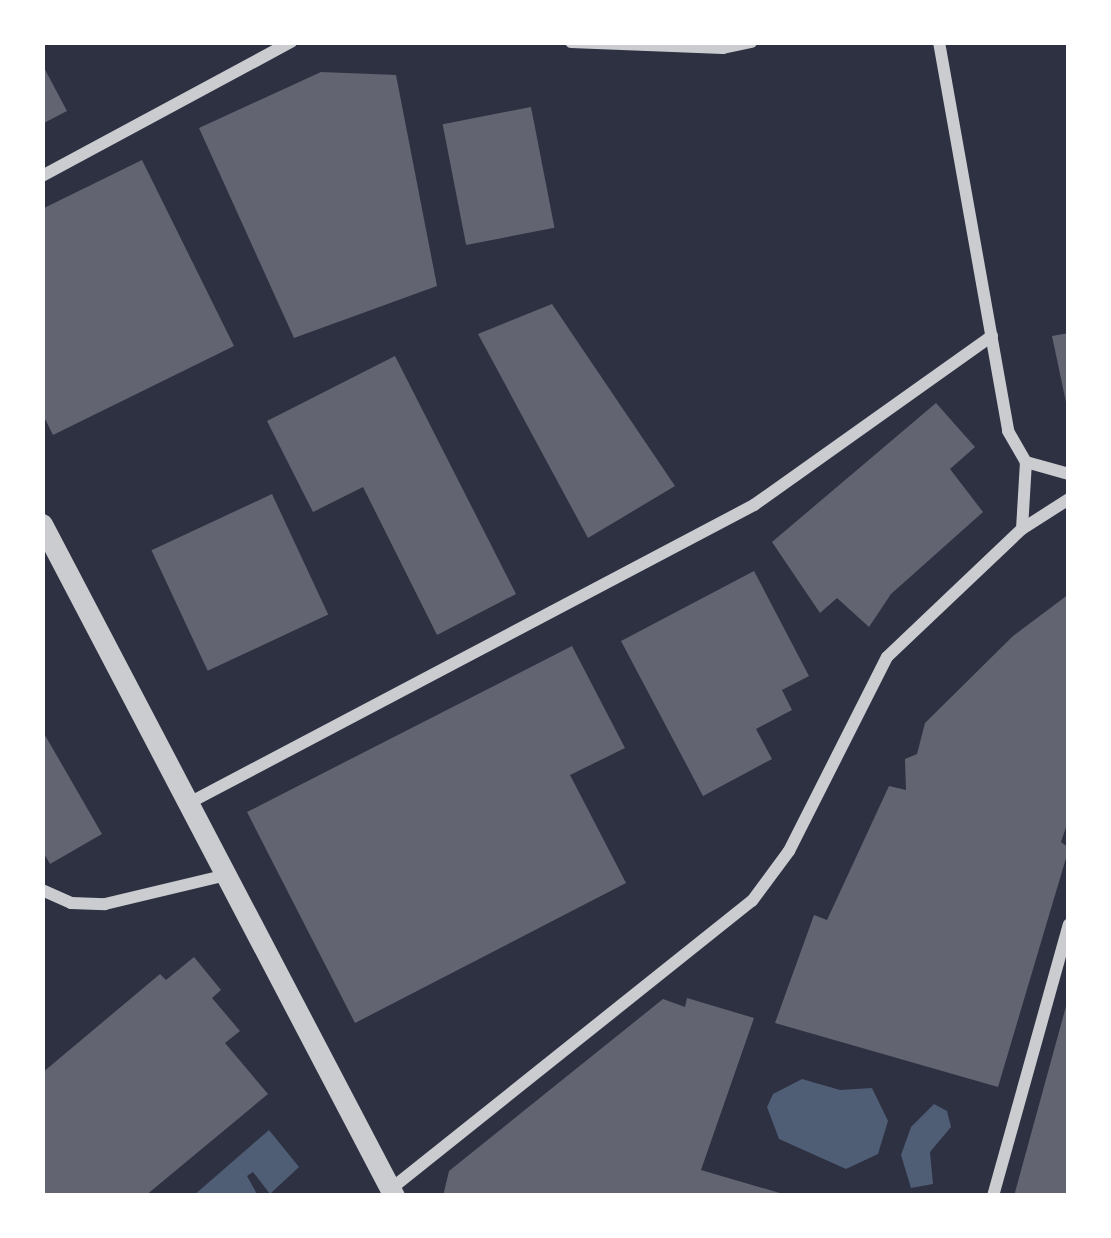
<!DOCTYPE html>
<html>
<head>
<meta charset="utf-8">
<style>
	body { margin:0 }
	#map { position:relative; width:1111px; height:1238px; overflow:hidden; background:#2d3142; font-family:Quicksand,sans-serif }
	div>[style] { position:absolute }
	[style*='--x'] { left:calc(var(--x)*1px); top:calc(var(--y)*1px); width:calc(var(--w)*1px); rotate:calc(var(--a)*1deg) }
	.water>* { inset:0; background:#4f5d75 }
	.building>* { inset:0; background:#626471; transform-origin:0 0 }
	.minor>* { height:12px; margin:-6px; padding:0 6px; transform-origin:6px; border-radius:6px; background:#caccd0 }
	.tertiary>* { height:21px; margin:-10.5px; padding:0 10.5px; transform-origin:10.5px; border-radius:10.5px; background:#caccd0 }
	span { translate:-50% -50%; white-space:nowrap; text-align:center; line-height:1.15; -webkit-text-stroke:12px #fff; paint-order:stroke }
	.frame { position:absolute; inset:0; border:45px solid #fff; pointer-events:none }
</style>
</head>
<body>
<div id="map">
	<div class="water">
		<div style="clip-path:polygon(802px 1079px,840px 1090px,872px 1088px,888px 1121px,878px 1154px,846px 1169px,779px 1139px,767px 1107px,773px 1094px)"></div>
		<div style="clip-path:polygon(934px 1104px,947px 1111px,951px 1127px,930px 1152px,933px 1184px,911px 1188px,901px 1155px,911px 1127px)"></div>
		<div style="clip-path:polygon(269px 1130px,299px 1167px,270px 1194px,253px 1172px,247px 1176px,258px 1196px,193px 1196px)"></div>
	</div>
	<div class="building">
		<div style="clip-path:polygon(42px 64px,67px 111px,42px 124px)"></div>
		<div style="clip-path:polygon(321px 72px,396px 75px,437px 286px,294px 338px,199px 128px)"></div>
		<div style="left:531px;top:107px;width:123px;height:90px;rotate:79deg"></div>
		<div style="clip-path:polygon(142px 160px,234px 346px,53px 435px,42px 413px,42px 209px)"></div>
		<div style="clip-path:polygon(552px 304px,675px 486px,588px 538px,478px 334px)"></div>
		<div style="clip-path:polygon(1069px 333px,1069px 406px,1067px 407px,1052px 336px)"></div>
		<div style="clip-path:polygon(395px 356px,516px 594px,437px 635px,363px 487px,313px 512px,267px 421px)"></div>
		<div style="clip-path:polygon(936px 403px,975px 447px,950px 469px,983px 512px,891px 594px,869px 627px,837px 598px,820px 613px,772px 542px)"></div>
		<div style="left:272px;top:494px;width:133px;height:133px;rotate:65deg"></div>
		<div style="clip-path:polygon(754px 571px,809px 676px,782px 690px,792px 710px,756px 729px,772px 759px,703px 796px,621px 641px)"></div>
		<div style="clip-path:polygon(1069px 594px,1069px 818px,1061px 842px,1069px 848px,998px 1087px,775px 1023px,814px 915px,827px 920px,889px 786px,906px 790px,905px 759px,917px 754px,925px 723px,1013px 636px)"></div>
		<div style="clip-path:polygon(572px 646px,625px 748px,570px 775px,626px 883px,355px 1023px,247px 812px)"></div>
		<div style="clip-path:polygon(42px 730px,102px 834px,50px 864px,42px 850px)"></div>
		<div style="clip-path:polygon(194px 957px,221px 990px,212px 998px,240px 1031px,225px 1043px,268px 1094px,145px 1196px,42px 1196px,42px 1073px,160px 974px,166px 980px)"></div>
		<div style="clip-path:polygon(687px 998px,754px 1018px,701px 1170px,790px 1196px,443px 1196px,449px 1171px,663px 999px,685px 1007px)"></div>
		<div style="clip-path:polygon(1068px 999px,1069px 1196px,1014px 1196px)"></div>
	</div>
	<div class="minor">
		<div style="--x:571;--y:42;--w:152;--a:2.3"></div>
		<div style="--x:723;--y:48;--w:29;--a:-12"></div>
		<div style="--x:939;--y:42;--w:395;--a:79.9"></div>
		<div style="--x:1008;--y:431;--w:36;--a:60"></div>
		<div style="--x:1026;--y:462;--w:45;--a:15.6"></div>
		<div style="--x:42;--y:176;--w:283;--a:-28.3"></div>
		<div style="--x:1022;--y:529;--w:67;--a:-86.6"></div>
		<div style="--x:189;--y:803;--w:639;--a:-27.81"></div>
		<div style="--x:754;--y:505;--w:292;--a:-35.4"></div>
		<div style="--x:42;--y:890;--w:32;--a:24"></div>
		<div style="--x:71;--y:903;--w:34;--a:2"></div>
		<div style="--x:105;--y:904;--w:125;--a:-13.4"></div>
		<div style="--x:387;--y:1192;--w:467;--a:-38.6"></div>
		<div style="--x:752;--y:901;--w:62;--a:-53.5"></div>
		<div style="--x:789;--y:851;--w:217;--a:-63.2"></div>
		<div style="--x:887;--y:657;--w:186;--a:-43.5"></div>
		<div style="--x:1022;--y:529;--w:56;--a:-32.6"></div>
		<div style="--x:993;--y:1196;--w:282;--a:-74.4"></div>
	</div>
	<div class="tertiary">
		<div style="--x:42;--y:524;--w:759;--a:62.35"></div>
	</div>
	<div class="frame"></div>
</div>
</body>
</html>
